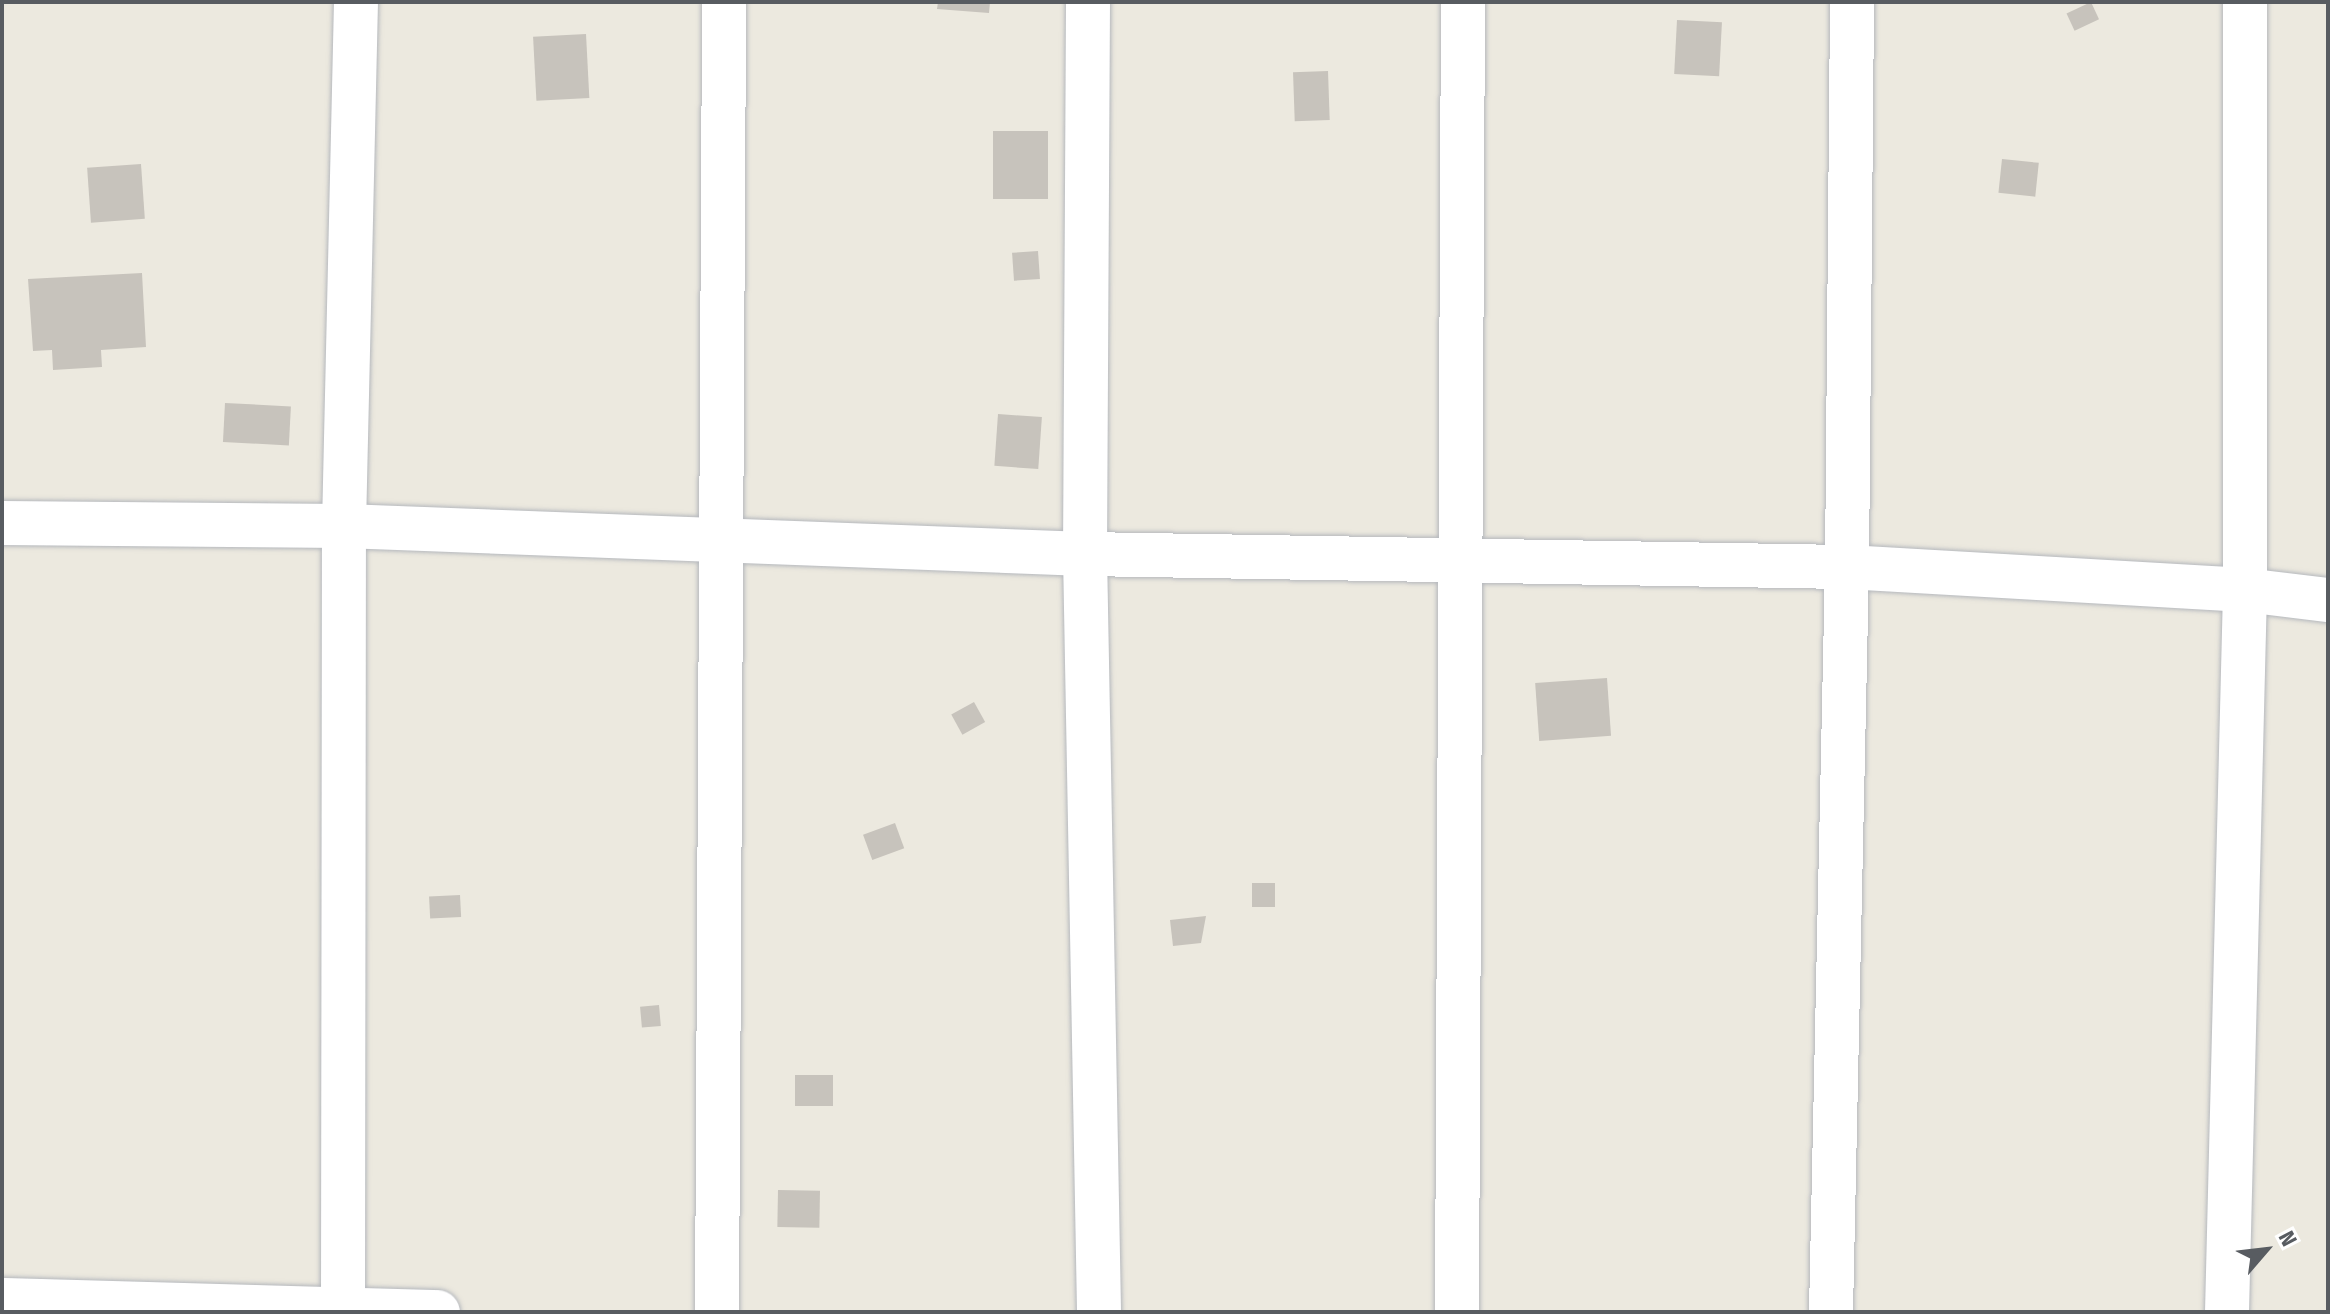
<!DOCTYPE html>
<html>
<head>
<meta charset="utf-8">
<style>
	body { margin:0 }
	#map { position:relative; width:2330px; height:1314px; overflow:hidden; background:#ece9df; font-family:"Fira Sans Condensed",sans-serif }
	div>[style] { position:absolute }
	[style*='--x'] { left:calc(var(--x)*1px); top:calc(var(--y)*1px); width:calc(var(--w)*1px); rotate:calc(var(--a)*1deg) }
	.building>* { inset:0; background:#c7c3bc; transform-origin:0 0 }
	.roads { filter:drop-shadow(0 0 2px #b5b8bd) drop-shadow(0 0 2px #b5b8bd) }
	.minor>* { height:44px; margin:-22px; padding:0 22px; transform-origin:22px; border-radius:22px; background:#fff }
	span { translate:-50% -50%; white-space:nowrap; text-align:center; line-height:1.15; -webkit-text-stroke:7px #fff; paint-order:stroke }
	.frame { position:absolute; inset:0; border:4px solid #585c61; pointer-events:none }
	.north { position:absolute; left:2226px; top:1210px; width:80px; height:80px; -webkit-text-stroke:6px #fff; paint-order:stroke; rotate:62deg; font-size:22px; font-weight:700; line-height:32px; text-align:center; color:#585c61 }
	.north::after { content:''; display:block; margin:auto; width:28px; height:36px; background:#585c61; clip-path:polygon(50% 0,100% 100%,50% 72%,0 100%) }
</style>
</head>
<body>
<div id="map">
	<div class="building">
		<div style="clip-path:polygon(938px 2px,990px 2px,989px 13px,937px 9px)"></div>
		<div style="left:2091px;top:2px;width:19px;height:27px;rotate:65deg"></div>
		<div style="left:1677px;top:20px;width:45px;height:54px;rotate:3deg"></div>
		<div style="left:586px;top:34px;width:64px;height:53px;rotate:87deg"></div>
		<div style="left:1328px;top:71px;width:49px;height:35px;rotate:88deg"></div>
		<div style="left:993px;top:131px;width:55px;height:68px"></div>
		<div style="left:2002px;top:159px;width:37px;height:34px;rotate:6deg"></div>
		<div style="left:141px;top:164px;width:55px;height:54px;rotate:86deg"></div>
		<div style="left:1038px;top:251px;width:28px;height:26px;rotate:86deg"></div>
		<div style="clip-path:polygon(142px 273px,146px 347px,101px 350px,102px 367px,53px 370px,52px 350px,33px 351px,28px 279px)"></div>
		<div style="left:225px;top:403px;width:66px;height:39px;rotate:3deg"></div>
		<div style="left:998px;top:414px;width:44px;height:52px;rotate:4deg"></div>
		<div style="left:1607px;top:678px;width:58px;height:72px;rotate:86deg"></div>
		<div style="left:974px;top:702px;width:23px;height:26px;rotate:61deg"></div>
		<div style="left:895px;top:823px;width:27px;height:34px;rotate:70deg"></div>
		<div style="left:1252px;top:883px;width:23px;height:24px"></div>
		<div style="left:460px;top:895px;width:22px;height:31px;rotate:87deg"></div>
		<div style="clip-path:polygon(1206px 916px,1201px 943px,1173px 946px,1170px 920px)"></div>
		<div style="left:659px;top:1005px;width:21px;height:19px;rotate:85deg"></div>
		<div style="left:795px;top:1075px;width:38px;height:31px"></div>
		<div style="left:778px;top:1190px;width:42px;height:37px;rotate:1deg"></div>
	</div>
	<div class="roads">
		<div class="minor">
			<div style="--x:1088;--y:2;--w:552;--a:90.31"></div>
			<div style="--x:1085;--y:554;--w:758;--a:88.94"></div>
			<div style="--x:2;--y:523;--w:342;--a:0.5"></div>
			<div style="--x:344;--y:526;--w:742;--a:2.16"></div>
			<div style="--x:1085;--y:554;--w:762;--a:0.98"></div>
			<div style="--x:1847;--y:567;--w:399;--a:3.3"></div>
			<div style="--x:2245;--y:590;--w:84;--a:6.9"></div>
			<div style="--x:2;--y:1300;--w:436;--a:1.6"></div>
			<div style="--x:343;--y:1312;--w:786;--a:-89.93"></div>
			<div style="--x:344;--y:526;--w:524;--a:-88.69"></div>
			<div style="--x:717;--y:1312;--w:1310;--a:-89.69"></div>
			<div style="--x:1457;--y:1312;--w:1310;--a:-89.74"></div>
			<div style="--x:1831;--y:1312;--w:745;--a:-88.77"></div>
			<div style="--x:1847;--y:567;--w:565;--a:-89.49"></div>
			<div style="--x:2227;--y:1312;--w:722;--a:-88.57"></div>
			<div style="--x:2245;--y:590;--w:588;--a:-90"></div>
		</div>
	</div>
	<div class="frame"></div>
	<div class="north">N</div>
</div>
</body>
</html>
